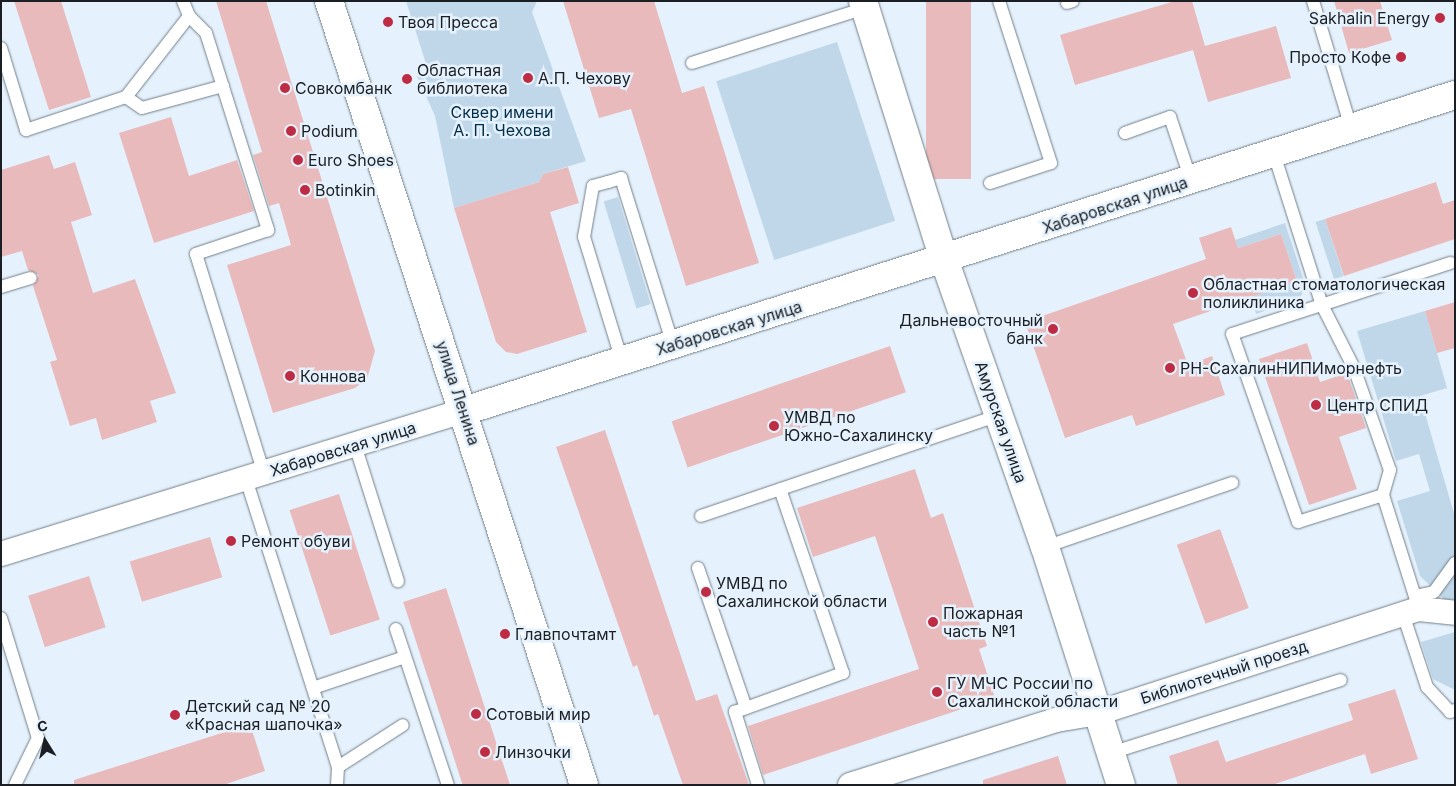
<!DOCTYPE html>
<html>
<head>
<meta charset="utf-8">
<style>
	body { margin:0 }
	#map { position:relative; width:1456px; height:786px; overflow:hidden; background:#e5f2fd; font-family:Inter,sans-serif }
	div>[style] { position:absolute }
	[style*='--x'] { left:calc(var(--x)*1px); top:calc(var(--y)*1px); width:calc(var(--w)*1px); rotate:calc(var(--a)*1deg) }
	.green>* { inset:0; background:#bfd7e9; transform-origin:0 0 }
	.building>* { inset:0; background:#e9babb; transform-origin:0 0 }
	.roads { filter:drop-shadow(0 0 1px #727e87) drop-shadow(0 0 1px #727e87) }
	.lane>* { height:12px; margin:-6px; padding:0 6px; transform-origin:6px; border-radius:6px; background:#fff }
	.street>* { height:24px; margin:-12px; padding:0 12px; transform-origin:12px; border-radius:12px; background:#fff }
	.secondary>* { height:28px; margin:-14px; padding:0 14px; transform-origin:14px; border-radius:14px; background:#fff }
	.primary>* { height:28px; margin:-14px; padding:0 14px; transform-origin:14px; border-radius:14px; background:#fff }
	.dots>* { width:14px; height:14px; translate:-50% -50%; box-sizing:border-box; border:2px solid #e5f2fd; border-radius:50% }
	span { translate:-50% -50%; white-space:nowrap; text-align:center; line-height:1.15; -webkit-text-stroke:5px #e5f2fd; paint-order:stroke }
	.poi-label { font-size:16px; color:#1b1f23 }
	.right { translate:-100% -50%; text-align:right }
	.left { translate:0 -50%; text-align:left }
	.park-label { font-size:16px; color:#002d48 }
	.street-label { font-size:16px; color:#1b1f23 }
	.frame { position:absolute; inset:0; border:2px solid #1b1f23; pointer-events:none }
	.north { position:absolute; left:20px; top:716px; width:50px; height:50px; -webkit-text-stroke:4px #e5f2fd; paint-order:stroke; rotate:350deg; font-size:14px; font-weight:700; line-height:20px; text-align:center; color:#1b1f23 }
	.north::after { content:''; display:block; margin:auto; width:18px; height:22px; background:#1b1f23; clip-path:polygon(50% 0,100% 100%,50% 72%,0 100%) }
</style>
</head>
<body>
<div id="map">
	<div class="green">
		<div style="clip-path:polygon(406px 1px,537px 1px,532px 12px,586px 161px,543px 174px,539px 182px,454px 208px,435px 116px,417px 76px,428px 70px)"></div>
		<div style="left:837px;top:42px;width:188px;height:127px;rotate:72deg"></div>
		<div style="left:618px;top:197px;width:112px;height:15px;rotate:73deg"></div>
		<div style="left:1325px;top:219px;width:60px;height:10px;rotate:72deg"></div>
		<div style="clip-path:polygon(1285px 223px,1306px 287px,1299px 299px,1256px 314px,1251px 297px,1297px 281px,1281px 234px,1238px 248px,1235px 240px)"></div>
		<div style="clip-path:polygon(1425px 311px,1447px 388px,1420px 396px,1455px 517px,1455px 603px,1449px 604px,1420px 576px,1397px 501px,1430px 491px,1419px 454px,1396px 461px,1357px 331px)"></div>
		<div style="clip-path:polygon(1455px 632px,1455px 690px,1433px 679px,1421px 642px)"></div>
	</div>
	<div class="building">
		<div style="clip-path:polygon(14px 1px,61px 1px,91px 97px,49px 110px)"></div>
		<div style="clip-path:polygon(216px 1px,266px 1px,375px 351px,367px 379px,355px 388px,273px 413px,227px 265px,291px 245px,279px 203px,269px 206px,253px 155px,262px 152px)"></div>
		<div style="clip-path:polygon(563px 1px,654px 1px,682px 93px,704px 86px,759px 263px,686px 286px,631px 109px,599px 118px)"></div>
		<div style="left:926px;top:1px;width:45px;height:178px"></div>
		<div style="clip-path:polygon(1175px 1px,1192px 1px,1205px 46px,1276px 26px,1291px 78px,1208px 102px,1193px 50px,1075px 85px,1060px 35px)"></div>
		<div style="clip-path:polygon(1334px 1px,1380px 1px,1392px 40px,1349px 53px)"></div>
		<div style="clip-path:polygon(171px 117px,189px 176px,237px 160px,254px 211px,154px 243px,119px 133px)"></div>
		<div style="clip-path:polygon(49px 155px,54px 169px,75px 162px,92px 215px,71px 222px,93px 293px,135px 279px,176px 393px,150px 401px,157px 422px,102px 440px,96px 418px,70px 426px,50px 362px,57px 360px,33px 286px,39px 275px,28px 270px,22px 251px,1px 257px,1px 170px)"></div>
		<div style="clip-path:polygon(568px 167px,579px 203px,550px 212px,587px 332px,517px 354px,506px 352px,496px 342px,454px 208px,539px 182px,543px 174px)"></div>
		<div style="clip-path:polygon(1436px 182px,1443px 204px,1455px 200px,1455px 239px,1344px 276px,1325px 219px)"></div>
		<div style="clip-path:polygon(1231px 227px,1238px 248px,1281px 234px,1297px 281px,1173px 324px,1188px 365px,1212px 356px,1225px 395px,1136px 426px,1132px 415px,1065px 438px,1025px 322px,1206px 259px,1199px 238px)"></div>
		<div style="clip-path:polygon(1455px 302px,1455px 348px,1437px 353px,1425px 311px)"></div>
		<div style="clip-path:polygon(1307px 343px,1320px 382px,1347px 373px,1366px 428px,1339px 437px,1357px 489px,1309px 505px,1259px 359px)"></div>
		<div style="left:890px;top:346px;width:49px;height:231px;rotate:71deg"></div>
		<div style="clip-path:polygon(605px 430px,696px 701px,717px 694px,749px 785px,683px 785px,658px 714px,654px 716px,637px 665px,633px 667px,556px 447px)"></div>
		<div style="clip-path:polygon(915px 469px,931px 518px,943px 513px,987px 646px,979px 649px,995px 698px,763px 775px,748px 726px,919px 669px,875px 536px,813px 557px,797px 508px)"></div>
		<div style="left:339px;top:494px;width:132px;height:52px;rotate:72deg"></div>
		<div style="left:1220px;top:529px;width:84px;height:46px;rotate:70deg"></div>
		<div style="left:210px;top:537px;width:42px;height:84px;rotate:73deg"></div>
		<div style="left:89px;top:576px;width:54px;height:64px;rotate:72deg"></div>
		<div style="left:446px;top:588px;width:207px;height:45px;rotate:72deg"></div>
		<div style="clip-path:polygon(1395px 689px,1418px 759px,1371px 774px,1365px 754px,1272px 785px,1178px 785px,1169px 756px,1218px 740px,1226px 762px,1353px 720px,1348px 704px)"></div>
		<div style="clip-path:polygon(250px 724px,265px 771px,223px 785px,74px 785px,74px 780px)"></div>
		<div style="clip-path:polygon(1058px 756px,1067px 785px,983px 785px,983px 780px)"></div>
	</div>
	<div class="roads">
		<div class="lane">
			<div style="--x:183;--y:1;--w:16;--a:68"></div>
			<div style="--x:189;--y:16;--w:24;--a:45"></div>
			<div style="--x:206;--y:33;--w:207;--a:72.5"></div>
			<div style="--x:268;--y:230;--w:76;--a:161.6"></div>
			<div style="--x:196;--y:254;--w:230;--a:72.8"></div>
			<div style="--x:1313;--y:1;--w:133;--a:73.3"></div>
			<div style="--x:1067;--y:3;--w:6;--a:-18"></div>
			<div style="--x:1;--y:48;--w:86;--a:73"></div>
			<div style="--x:26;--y:130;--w:105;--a:-18.3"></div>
			<div style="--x:126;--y:97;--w:103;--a:-52.1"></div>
			<div style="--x:692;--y:63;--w:182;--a:-17.6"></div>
			<div style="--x:126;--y:97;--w:19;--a:35"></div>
			<div style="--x:142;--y:108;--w:84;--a:-15.2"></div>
			<div style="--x:1125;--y:133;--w:48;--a:-19.6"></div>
			<div style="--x:1170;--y:117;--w:66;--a:71.6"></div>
			<div style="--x:1274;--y:154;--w:158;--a:72.4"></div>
			<div style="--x:1322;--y:305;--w:71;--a:63.1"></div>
			<div style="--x:1354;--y:368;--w:108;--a:70.6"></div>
			<div style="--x:1390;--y:470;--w:26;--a:106"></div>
			<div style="--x:1383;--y:495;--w:120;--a:72.5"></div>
			<div style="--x:990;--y:183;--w:64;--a:-18.2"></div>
			<div style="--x:1051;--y:163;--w:170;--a:-107.8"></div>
			<div style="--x:1;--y:287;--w:31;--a:-17"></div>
			<div style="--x:622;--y:361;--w:130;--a:-107"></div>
			<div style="--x:584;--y:237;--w:52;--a:-80"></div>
			<div style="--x:593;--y:186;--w:16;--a:-15"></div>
			<div style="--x:608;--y:182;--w:14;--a:-17"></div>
			<div style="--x:621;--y:178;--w:175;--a:72.7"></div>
			<div style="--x:355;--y:445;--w:143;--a:72.5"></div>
			<div style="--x:246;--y:479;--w:302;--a:72.3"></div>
			<div style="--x:338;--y:767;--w:18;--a:93"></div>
			<div style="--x:1383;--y:495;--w:89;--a:162.4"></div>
			<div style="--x:1298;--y:522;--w:199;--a:-109.3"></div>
			<div style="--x:1232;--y:334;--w:230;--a:-18"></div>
			<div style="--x:701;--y:516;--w:315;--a:-18.7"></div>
			<div style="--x:1045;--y:547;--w:198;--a:-18.9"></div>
			<div style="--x:698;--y:568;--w:148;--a:71.1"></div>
			<div style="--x:1415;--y:596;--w:19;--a:-12"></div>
			<div style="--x:1434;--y:592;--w:36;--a:-54"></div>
			<div style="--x:1403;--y:614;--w:77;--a:71.8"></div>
			<div style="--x:1427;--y:687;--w:34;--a:47"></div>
			<div style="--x:1450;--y:712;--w:5;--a:-22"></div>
			<div style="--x:1;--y:618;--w:126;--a:72.9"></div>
			<div style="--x:38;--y:738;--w:52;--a:116.1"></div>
			<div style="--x:396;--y:629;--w:164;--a:71.6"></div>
			<div style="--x:313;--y:688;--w:97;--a:-18.6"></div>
			<div style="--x:1111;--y:753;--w:241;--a:-17.6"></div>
			<div style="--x:338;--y:767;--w:77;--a:-32.9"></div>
			<div style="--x:758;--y:785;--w:77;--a:-107.5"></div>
			<div style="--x:735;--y:712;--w:115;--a:-19.9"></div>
			<div style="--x:843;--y:673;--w:194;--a:-108.9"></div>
		</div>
		<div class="street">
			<div style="--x:1;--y:554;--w:485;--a:-17.2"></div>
			<div style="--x:850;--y:785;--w:216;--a:-17.5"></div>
			<div style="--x:1056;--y:720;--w:43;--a:-9.5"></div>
			<div style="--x:1098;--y:713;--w:337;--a:-18"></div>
			<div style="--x:1419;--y:609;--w:36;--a:6"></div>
		</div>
		<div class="secondary">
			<div style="--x:863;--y:1;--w:270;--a:72.6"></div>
			<div style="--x:944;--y:259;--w:305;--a:70.7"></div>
			<div style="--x:1045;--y:547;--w:250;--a:72.3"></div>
			<div style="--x:464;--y:411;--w:1040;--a:-17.69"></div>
		</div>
		<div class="primary">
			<div style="--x:329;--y:1;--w:824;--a:71.98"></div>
		</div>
	</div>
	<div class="dots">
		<div style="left:1440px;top:18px;background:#bd2c43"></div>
		<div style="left:388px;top:22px;background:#bd2c43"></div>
		<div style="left:1401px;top:57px;background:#bd2c43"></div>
		<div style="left:528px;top:78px;background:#bd2c43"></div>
		<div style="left:407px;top:79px;background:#bd2c43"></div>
		<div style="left:285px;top:88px;background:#bd2c43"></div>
		<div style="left:291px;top:131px;background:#bd2c43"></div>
		<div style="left:298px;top:160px;background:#bd2c43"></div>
		<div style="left:305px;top:190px;background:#bd2c43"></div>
		<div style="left:1193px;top:293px;background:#bd2c43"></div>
		<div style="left:1053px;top:329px;background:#bd2c43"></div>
		<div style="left:1170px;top:368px;background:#bd2c43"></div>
		<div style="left:290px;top:376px;background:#bd2c43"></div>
		<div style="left:1316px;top:405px;background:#bd2c43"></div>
		<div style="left:774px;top:426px;background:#bd2c43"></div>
		<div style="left:231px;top:541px;background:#bd2c43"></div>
		<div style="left:706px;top:592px;background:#bd2c43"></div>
		<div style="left:933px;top:622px;background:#bd2c43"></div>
		<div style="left:505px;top:634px;background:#bd2c43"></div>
		<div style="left:937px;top:692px;background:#bd2c43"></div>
		<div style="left:476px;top:714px;background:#bd2c43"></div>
		<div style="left:175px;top:715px;background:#bd2c43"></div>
		<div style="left:485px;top:752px;background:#bd2c43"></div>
	</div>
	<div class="poi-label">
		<span class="right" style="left:1430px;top:18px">Sakhalin Energy</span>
		<span class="left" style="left:398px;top:22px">Твоя Пресса</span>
		<span class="right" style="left:1391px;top:57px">Просто Кофе</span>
		<span class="left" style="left:417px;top:79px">Областная<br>библиотека</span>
		<span class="left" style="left:538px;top:78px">А.П. Чехову</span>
		<span class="left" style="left:295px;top:88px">Совкомбанк</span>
		<span class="left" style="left:301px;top:131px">Podium</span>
		<span class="left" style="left:308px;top:160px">Euro Shoes</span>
		<span class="left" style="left:315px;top:190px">Botinkin</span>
		<span class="left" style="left:1203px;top:293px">Областная стоматологическая<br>поликлиника</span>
		<span class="right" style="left:1043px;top:329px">Дальневосточный<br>банк</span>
		<span class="left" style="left:1180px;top:368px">РН-СахалинНИПИморнефть</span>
		<span class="left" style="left:300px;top:376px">Коннова</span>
		<span class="left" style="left:1327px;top:405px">Центр СПИД</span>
		<span class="left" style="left:784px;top:426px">УМВД по<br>Южно-Сахалинску</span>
		<span class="left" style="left:241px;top:541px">Ремонт обуви</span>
		<span class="left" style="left:716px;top:592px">УМВД по<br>Сахалинской области</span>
		<span class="left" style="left:943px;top:622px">Пожарная<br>часть №1</span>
		<span class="left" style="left:515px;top:634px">Главпочтамт</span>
		<span class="left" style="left:947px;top:692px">ГУ МЧС России по<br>Сахалинской области</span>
		<span class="left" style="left:185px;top:715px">Детский сад № 20<br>«Красная шапочка»</span>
		<span class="left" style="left:486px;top:714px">Сотовый мир</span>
		<span class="left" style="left:495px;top:752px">Линзочки</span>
	</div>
	<div class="park-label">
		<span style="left:502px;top:121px">Сквер имени<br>А. П. Чехова</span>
	</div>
	<div class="street-label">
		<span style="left:1115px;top:205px;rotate:-18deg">Хабаровская улица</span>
		<span style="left:729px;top:328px;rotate:-17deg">Хабаровская улица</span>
		<span style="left:458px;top:393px;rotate:72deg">улица Ленина</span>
		<span style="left:1001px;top:422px;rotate:71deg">Амурская улица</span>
		<span style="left:343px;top:449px;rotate:-17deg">Хабаровская улица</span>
		<span style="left:1224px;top:672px;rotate:-18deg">Библиотечный проезд</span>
	</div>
	<div class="frame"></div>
	<div class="north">С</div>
</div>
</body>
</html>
